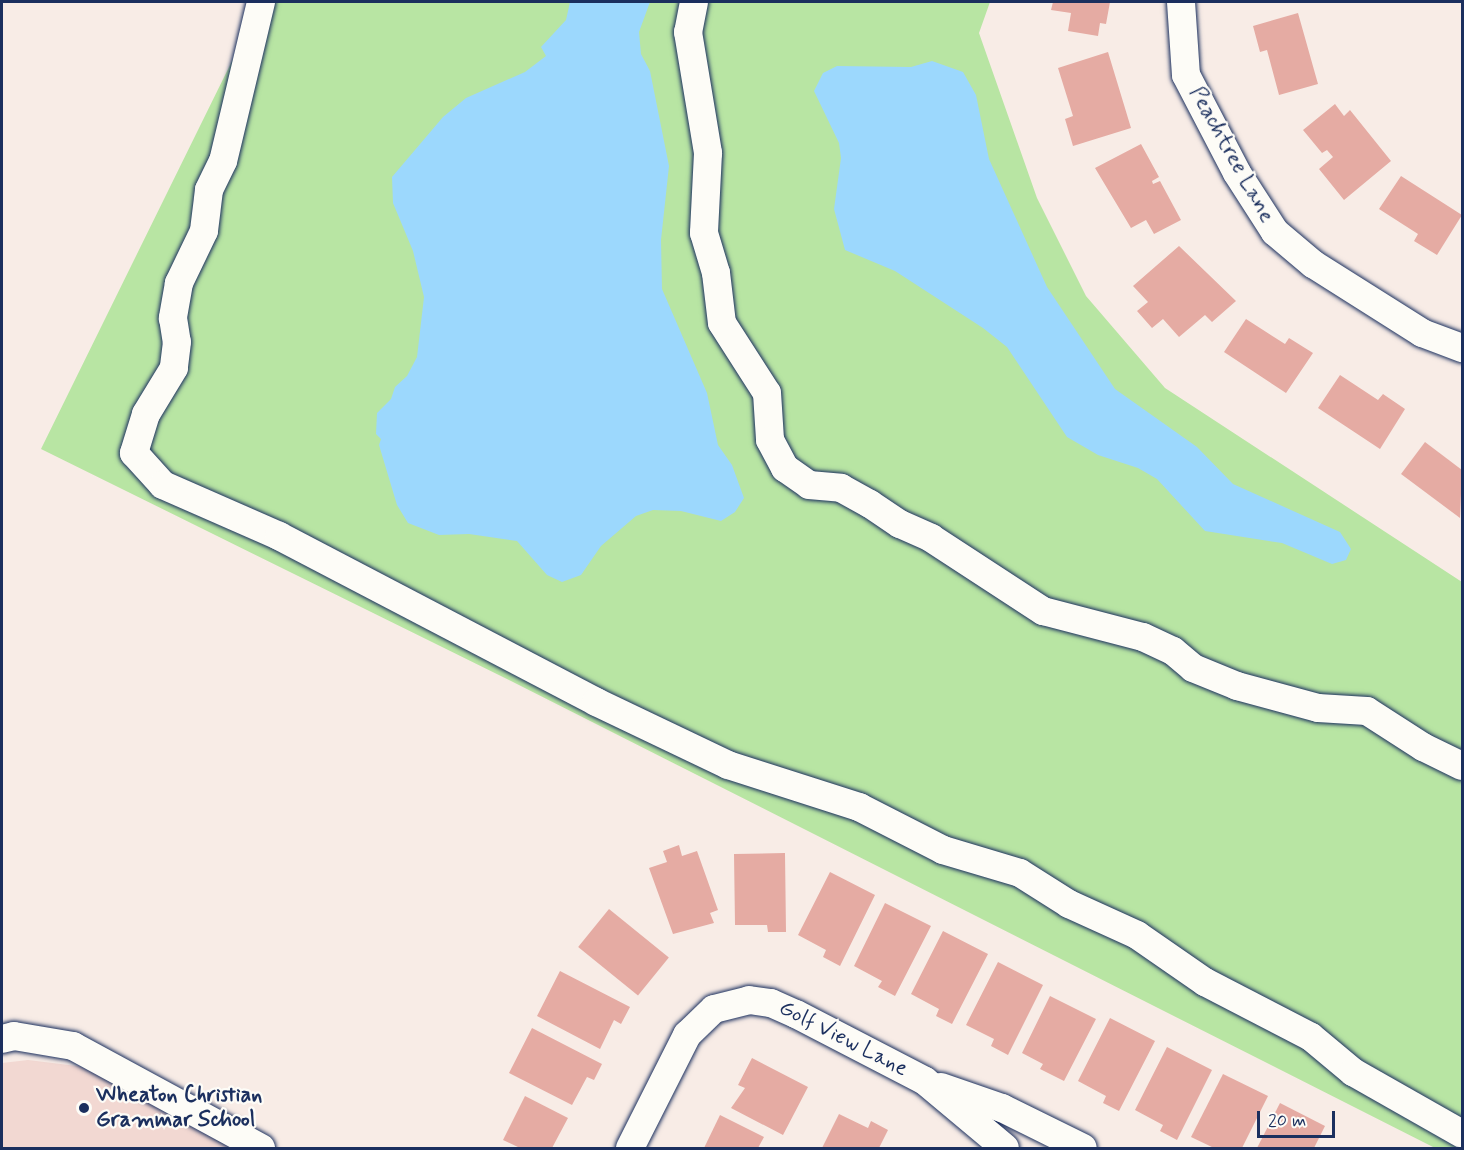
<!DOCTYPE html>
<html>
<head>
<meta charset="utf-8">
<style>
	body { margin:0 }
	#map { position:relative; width:1464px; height:1150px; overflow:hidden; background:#f8ece6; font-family:Mynerve,sans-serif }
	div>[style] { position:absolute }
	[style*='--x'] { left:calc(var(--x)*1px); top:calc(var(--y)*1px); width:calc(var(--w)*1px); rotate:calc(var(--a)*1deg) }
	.built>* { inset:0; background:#f2d8d2 }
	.green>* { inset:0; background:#b8e5a3 }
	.water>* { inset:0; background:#9cd8fd }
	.building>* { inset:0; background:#e5aba3; transform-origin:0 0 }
	.roads { filter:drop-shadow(0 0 2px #1b2f5e) drop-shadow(0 0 2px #1b2f5e) }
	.minor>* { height:28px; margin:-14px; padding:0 14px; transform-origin:14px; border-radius:14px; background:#fdfcf7 }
	.dots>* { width:16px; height:16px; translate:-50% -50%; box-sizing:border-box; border:3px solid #fdfcf7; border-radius:50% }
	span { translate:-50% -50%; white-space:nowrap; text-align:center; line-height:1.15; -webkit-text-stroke:4.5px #fdfcf7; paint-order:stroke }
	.street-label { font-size:22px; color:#1b2f5e }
	.poi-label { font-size:22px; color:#1b2f5e; font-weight:700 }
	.left { translate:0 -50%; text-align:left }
	.frame { position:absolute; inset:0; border:3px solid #1b2f5e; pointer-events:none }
	.scale { position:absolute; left:1257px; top:1111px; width:78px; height:27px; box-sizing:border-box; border:3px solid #1b2f5e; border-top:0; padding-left:8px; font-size:18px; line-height:21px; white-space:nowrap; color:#1b2f5e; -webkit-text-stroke:4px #fdfcf7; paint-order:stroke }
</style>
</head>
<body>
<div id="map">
	<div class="built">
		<div style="clip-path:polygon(28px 1060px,85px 1067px,248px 1148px,2px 1148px,2px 1063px)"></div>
	</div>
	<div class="green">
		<div style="clip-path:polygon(261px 2px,990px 2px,979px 33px,1037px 198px,1086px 296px,1165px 388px,1462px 582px,1462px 1148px,1435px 1148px,513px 682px,41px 449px)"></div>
	</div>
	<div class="water">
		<div style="clip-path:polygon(570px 2px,650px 2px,639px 32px,641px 54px,650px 71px,669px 166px,661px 240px,662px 289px,707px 393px,718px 445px,732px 465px,744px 498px,735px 512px,721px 521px,681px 511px,653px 510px,636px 516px,601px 546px,581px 575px,562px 582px,547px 575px,517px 541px,469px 534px,439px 535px,408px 523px,397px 505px,379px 445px,381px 439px,376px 434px,377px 413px,391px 399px,395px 387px,407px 376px,417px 357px,424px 297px,413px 251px,393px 203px,392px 177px,443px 117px,466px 98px,525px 72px,546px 56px,541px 47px,566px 20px)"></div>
		<div style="clip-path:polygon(932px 61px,963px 72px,976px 95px,989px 159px,1047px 287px,1115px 389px,1197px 447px,1233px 484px,1340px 532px,1351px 549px,1346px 560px,1332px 564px,1282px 543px,1205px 531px,1157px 479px,1138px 468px,1098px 455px,1067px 437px,1007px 347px,983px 328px,895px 271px,845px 250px,834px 209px,841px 158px,839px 143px,814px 91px,823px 73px,837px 66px,911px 67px)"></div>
	</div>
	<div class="building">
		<div style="clip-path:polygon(1053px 2px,1110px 2px,1106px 24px,1100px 23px,1098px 36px,1068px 31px,1071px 13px,1051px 10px)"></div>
		<div style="clip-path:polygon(1298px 13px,1318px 84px,1279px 95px,1267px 50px,1260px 52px,1253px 26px)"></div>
		<div style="clip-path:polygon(1108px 52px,1131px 128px,1073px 146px,1065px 119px,1073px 116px,1058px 68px)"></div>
		<div style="clip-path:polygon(1335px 104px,1344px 116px,1350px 110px,1391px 161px,1344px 200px,1319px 169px,1333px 157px,1327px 150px,1322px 153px,1303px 130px)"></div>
		<div style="clip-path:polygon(1141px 144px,1159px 177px,1152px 181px,1153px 184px,1160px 181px,1181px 220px,1154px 234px,1146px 220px,1131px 228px,1095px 168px)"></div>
		<div style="clip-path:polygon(1401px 176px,1462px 215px,1437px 255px,1414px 241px,1418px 234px,1379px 209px)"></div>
		<div style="clip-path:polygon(1179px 246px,1236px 301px,1212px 322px,1205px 315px,1179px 337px,1163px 319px,1152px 328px,1137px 311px,1148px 302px,1133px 286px)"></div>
		<div style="clip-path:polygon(1246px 319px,1285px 344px,1289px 338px,1313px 353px,1286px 393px,1224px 352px)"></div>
		<div style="clip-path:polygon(1340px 375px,1378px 400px,1383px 394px,1405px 409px,1380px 449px,1318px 408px)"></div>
		<div style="clip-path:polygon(1425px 442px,1462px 470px,1460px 518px,1401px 474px)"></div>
		<div style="clip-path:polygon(679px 845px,682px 856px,697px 851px,718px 910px,710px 913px,714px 923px,673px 934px,649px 868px,667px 862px,663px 851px)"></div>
		<div style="clip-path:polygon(785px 853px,786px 932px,768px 932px,767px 925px,735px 925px,734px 854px)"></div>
		<div style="clip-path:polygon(830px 872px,875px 895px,840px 966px,823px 957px,826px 950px,798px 935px)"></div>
		<div style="clip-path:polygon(885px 903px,931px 926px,895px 996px,878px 987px,882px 981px,854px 966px)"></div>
		<div style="left:609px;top:909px;width:77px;height:49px;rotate:39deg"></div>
		<div style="clip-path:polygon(943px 931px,988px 954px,952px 1024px,936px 1016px,939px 1009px,911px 994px)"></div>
		<div style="clip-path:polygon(998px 962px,1043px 985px,1008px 1055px,991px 1046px,994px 1039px,966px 1025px)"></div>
		<div style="clip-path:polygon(560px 971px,630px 1007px,621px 1024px,614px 1020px,600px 1049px,537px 1016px)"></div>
		<div style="clip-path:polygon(1050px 996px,1096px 1019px,1064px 1081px,1040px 1069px,1043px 1064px,1022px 1053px)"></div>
		<div style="clip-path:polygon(1110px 1018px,1155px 1041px,1119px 1111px,1103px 1103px,1106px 1096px,1078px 1081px)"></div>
		<div style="clip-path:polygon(532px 1028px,602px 1064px,594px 1080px,587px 1077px,572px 1105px,509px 1073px)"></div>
		<div style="clip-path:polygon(1167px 1047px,1212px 1070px,1177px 1140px,1160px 1131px,1163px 1125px,1135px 1110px)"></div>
		<div style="clip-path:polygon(752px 1058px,808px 1087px,783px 1135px,731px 1108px,745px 1088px,738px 1085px)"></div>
		<div style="clip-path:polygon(1223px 1074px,1268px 1096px,1242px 1148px,1214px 1148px,1191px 1137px)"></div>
		<div style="clip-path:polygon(525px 1096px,568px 1118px,552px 1148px,520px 1148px,503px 1140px)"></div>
		<div style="clip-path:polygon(1280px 1103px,1325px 1126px,1314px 1148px,1257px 1148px)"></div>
		<div style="clip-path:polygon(839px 1114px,868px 1128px,871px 1121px,888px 1130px,879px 1148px,822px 1148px)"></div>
		<div style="clip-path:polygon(720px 1115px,764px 1137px,758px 1148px,704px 1148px)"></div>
	</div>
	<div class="roads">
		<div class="minor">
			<div style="--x:261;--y:2;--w:163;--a:103.4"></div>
			<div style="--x:223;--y:161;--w:32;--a:116"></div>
			<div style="--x:209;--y:190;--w:41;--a:97"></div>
			<div style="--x:204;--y:231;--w:58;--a:115.7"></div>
			<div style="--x:179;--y:283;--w:36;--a:100"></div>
			<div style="--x:173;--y:318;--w:24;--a:81"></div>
			<div style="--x:177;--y:342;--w:26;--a:97"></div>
			<div style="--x:174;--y:368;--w:54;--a:121.3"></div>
			<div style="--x:146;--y:414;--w:41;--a:107.1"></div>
			<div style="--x:134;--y:453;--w:43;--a:47.8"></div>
			<div style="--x:163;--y:485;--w:127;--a:23.7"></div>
			<div style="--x:279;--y:536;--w:358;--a:27.6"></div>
			<div style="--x:596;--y:702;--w:146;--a:25.5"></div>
			<div style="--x:728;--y:765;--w:138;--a:17.8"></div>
			<div style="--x:859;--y:807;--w:94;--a:27.1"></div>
			<div style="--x:943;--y:850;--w:80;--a:16.6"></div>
			<div style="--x:1020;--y:873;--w:58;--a:32.3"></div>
			<div style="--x:1069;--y:904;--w:75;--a:24.5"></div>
			<div style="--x:1137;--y:935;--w:83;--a:34.7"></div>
			<div style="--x:1205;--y:982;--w:119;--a:27.4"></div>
			<div style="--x:1311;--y:1037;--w:55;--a:39.8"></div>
			<div style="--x:1353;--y:1072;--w:125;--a:29.6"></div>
			<div style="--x:694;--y:2;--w:31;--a:101"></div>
			<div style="--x:688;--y:32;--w:123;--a:80.6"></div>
			<div style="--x:708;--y:153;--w:80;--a:92.9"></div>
			<div style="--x:704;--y:233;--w:42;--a:73.3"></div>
			<div style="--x:716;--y:273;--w:50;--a:83.2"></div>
			<div style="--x:722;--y:323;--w:83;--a:57.3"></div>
			<div style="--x:767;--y:393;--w:47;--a:86.3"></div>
			<div style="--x:770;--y:440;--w:32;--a:62"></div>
			<div style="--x:785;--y:468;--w:29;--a:35"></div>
			<div style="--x:809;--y:485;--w:32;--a:5"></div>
			<div style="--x:841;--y:488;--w:33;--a:29"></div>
			<div style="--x:870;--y:504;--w:36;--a:34"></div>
			<div style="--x:900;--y:524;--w:34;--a:24"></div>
			<div style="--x:931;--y:538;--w:134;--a:33.1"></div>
			<div style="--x:1043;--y:611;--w:103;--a:14.6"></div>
			<div style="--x:1143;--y:637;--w:33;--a:25"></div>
			<div style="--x:1173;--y:651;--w:26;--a:40"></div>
			<div style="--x:1193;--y:668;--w:48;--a:22.2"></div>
			<div style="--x:1237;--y:686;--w:84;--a:15.2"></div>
			<div style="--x:1318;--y:708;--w:49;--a:3.5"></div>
			<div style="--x:1367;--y:711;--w:67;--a:32.7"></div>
			<div style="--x:1423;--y:747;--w:43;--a:26"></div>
			<div style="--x:1181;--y:2;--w:73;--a:86.1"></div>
			<div style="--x:1186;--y:75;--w:110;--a:62.5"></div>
			<div style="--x:1237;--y:173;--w:70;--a:57.2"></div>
			<div style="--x:1275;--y:232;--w:50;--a:40.1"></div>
			<div style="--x:1313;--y:264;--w:129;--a:32.3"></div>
			<div style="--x:1422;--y:333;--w:43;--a:20.6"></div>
			<div style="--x:2;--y:1039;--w:12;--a:-14"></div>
			<div style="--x:14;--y:1036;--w:60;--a:9.6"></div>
			<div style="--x:73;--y:1046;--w:214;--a:28.5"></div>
			<div style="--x:941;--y:1087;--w:65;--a:19"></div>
			<div style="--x:1002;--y:1108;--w:90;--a:26.3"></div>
			<div style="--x:630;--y:1148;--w:127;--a:-63.2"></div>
			<div style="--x:687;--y:1035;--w:37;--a:-44"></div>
			<div style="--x:714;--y:1009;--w:36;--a:-14"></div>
			<div style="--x:749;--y:1000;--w:22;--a:8"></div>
			<div style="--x:771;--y:1003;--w:27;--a:24"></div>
			<div style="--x:796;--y:1014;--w:145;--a:27.4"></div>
			<div style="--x:925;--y:1081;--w:104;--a:39.9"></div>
		</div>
	</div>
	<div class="dots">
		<div style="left:84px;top:1108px;background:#1b2f5e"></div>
	</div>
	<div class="street-label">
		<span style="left:1231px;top:155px;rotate:61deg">Peachtree Lane</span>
		<span style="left:843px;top:1039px;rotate:27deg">Golf View Lane</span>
	</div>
	<div class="poi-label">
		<span class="left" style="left:96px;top:1108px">Wheaton Christian<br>Grammar School</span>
	</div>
	<div class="frame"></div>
	<div class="scale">20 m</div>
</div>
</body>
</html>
